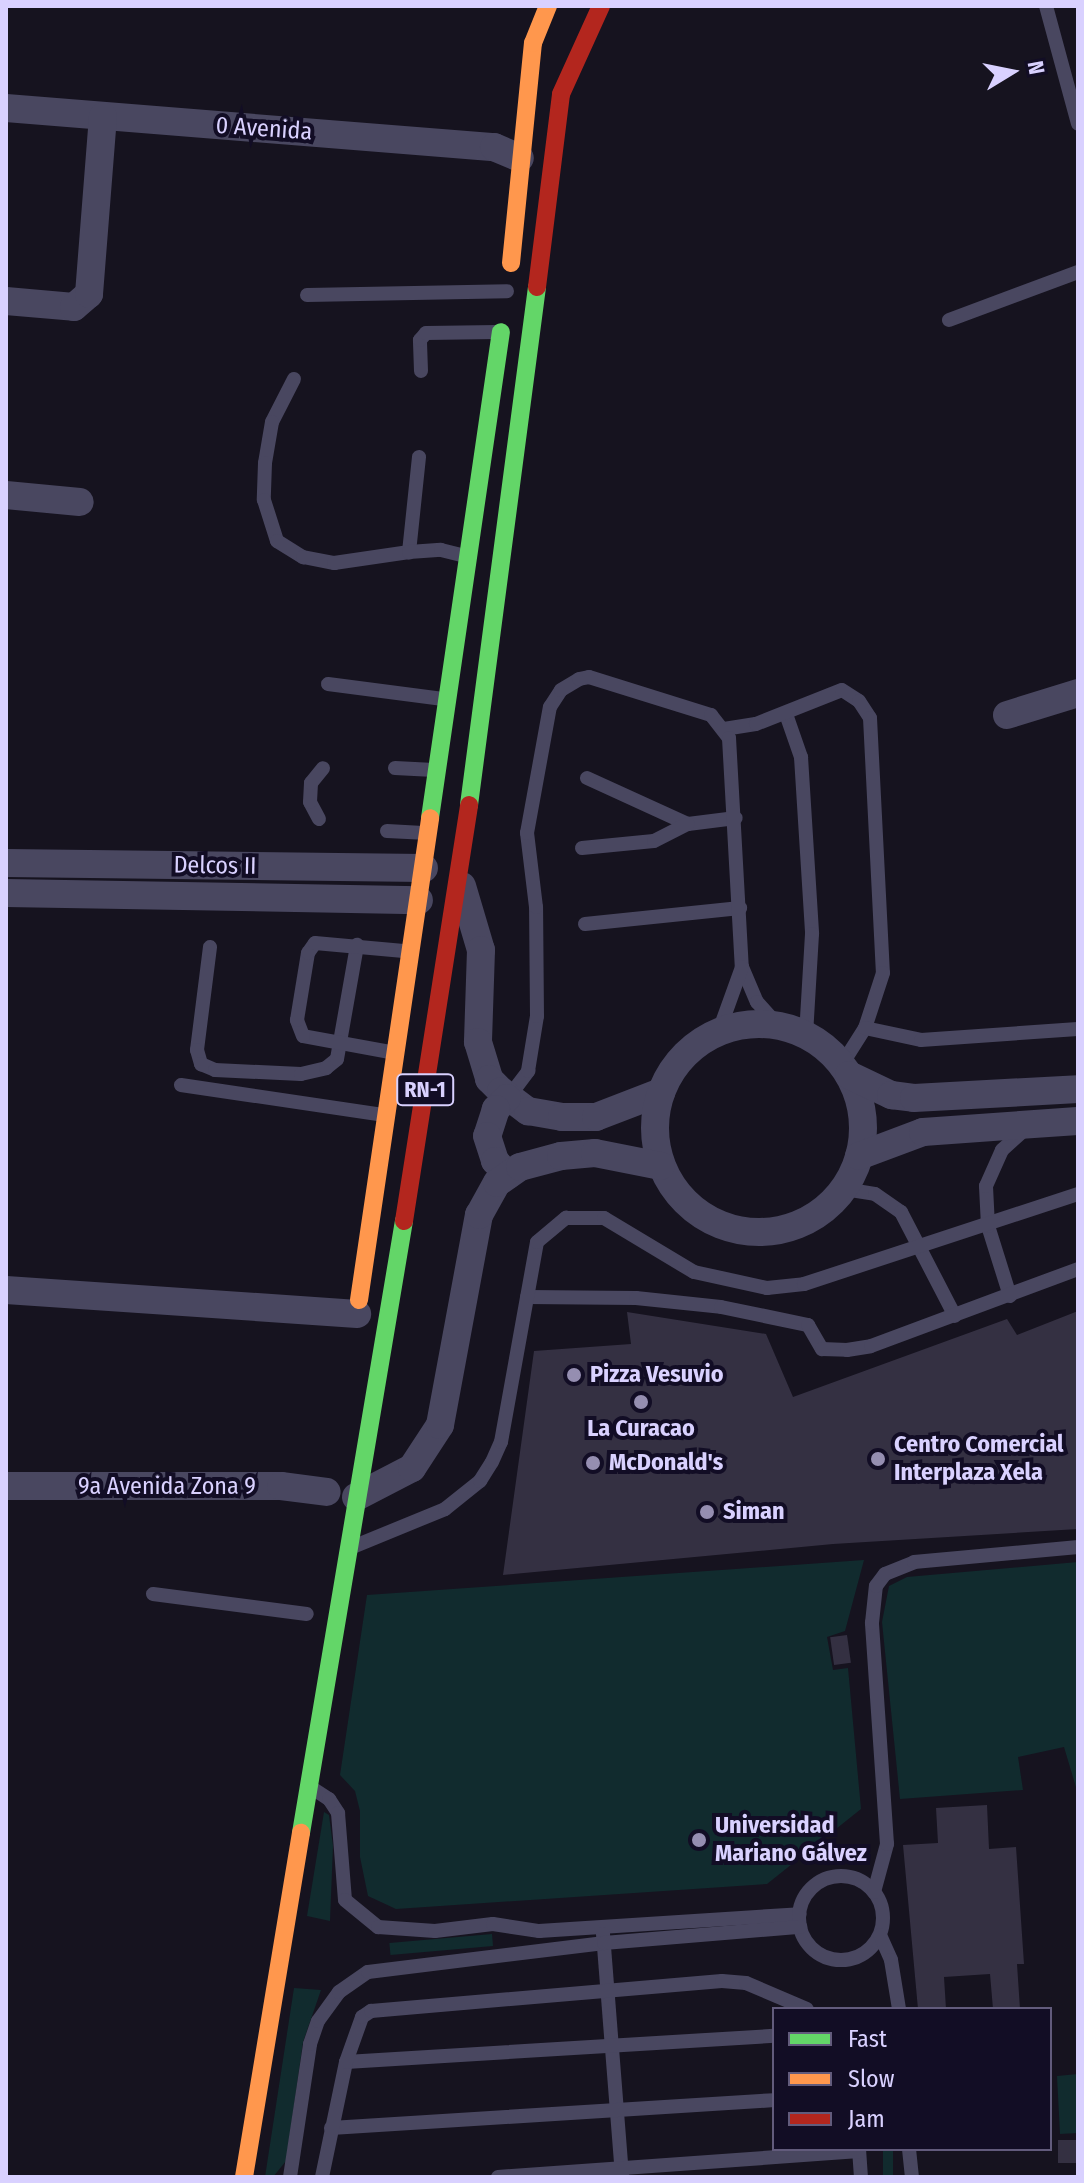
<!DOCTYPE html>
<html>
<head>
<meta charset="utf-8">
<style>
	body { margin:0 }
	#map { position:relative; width:1084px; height:2183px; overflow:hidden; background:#16131f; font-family:"Fira Sans Condensed",sans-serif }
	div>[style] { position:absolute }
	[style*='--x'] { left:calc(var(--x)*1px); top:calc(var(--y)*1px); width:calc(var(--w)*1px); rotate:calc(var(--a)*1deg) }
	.green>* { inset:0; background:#112b2e; transform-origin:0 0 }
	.building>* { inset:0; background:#343042; transform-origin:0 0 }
	.lane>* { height:14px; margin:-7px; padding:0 7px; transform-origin:7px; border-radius:7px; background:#494760 }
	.lane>.ring { margin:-7px; padding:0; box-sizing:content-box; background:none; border:14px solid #494760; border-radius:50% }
	.street>* { height:28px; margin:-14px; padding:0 14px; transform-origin:14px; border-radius:14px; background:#494760 }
	.street>.ring { margin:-14px; padding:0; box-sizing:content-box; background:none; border:28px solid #494760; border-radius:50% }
	.fast>* { height:18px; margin:-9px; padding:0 9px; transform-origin:9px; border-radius:9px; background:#63d668 }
	.slow>* { height:18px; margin:-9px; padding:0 9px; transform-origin:9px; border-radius:9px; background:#ff974d }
	.jam>* { height:18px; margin:-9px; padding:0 9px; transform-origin:9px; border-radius:9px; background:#b3261e }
	.dots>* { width:22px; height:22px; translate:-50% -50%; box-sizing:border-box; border:4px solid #120d25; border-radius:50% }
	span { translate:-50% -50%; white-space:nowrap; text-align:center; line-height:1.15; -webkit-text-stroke:8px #120d25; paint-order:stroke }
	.shield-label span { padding:2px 6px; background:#120d25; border:2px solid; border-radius:6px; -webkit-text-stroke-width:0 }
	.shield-label { font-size:22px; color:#d9d1ff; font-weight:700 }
	.street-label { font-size:24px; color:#d9d1ff }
	.poi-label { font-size:24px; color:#d9d1ff; font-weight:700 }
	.left { translate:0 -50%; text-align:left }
	.frame { position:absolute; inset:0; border:8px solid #d9d1ff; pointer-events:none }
	.legend { position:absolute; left:772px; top:2007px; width:280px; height:144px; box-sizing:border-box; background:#120d25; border:2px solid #625b7c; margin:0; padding:10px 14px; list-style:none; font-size:24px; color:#d9d1ff }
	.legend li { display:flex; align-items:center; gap:16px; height:40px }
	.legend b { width:40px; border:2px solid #625b7c }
	.north { position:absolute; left:972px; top:32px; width:80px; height:80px; -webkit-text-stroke:6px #120d25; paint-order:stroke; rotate:80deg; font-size:22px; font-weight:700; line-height:32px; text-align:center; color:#d9d1ff }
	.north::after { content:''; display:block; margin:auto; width:28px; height:36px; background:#d9d1ff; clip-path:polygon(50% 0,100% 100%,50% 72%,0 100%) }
</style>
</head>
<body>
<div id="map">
	<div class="green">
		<div style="clip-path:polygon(864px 1560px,845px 1631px,827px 1637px,833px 1670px,848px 1668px,861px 1809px,767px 1884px,396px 1909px,368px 1896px,360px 1857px,360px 1811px,355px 1791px,340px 1775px,367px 1595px)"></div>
		<div style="clip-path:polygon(1078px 1562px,1078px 1794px,1064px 1747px,1018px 1757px,1023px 1790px,900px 1799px,882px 1622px,889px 1586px,907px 1577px)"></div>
		<div style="clip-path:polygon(324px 1812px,329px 1815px,333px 1846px,330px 1921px,307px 1916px)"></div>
		<div style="left:492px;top:1934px;width:12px;height:103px;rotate:85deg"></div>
		<div style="clip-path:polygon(294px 1988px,321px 1990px,303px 2042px,286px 2161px,273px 2177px,265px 2177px)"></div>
		<div style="clip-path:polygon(1078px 2074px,1078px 2133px,1060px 2134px,1057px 2076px)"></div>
		<div style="left:883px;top:2149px;width:10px;height:28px"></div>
	</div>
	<div class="building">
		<div style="clip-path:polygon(1078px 1311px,1078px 1529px,833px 1544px,503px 1575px,534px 1351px,631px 1344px,627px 1312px,766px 1334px,793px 1397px,1007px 1319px,1017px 1335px)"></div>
		<div style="left:847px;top:1635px;width:28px;height:17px;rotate:82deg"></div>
		<div style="clip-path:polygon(987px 1805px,989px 1849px,1016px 1847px,1024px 1964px,1017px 1964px,1020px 2009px,993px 2009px,990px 1974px,944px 1977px,946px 2009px,918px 2009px,903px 1845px,938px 1843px,936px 1808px)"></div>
		<div style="left:1078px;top:2140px;width:23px;height:20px;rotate:90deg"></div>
	</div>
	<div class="lane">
		<div style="--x:1046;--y:6;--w:122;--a:74.8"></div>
		<div style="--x:307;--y:295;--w:200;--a:-1.1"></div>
		<div style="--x:949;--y:320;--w:138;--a:-20.4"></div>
		<div style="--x:421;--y:371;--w:31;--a:-92"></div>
		<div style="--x:420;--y:340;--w:9;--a:-49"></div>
		<div style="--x:426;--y:333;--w:71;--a:-0.8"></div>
		<div style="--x:294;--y:379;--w:48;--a:117.1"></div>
		<div style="--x:272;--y:422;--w:42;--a:99.7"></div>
		<div style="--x:265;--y:463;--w:37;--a:92"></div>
		<div style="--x:264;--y:500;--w:43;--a:72.4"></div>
		<div style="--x:277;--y:541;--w:31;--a:32"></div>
		<div style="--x:303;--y:557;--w:32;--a:11"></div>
		<div style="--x:334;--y:563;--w:76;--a:-8.3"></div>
		<div style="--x:419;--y:457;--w:96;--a:96"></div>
		<div style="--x:409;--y:552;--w:32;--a:-4"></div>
		<div style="--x:441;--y:550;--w:25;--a:14"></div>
		<div style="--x:328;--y:684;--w:116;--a:7.4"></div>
		<div style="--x:786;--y:714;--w:46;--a:70.8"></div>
		<div style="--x:801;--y:757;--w:177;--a:86.4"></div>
		<div style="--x:812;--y:934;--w:101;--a:93.4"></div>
		<div style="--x:724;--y:729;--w:32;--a:-9"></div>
		<div style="--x:756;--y:724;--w:92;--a:-21.6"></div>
		<div style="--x:842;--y:690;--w:20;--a:33"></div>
		<div style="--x:859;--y:701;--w:20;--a:57"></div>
		<div style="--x:870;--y:718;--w:255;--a:87.1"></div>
		<div style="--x:883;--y:973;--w:58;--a:108.1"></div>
		<div style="--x:865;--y:1028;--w:45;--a:122.3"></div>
		<div style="--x:395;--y:768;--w:39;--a:3"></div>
		<div style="--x:587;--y:778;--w:111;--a:24.5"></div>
		<div style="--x:688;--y:824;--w:48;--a:-7.1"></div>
		<div style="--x:319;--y:819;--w:19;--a:-118"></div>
		<div style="--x:310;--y:802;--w:19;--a:-87"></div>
		<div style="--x:311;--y:783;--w:19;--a:-51"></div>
		<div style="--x:387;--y:831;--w:36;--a:3"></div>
		<div style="--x:582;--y:848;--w:72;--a:-5.6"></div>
		<div style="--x:654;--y:841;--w:38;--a:-27"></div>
		<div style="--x:585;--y:924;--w:156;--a:-5.9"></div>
		<div style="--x:210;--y:947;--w:104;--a:97.2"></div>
		<div style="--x:197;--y:1050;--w:15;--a:74"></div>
		<div style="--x:201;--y:1064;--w:15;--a:23"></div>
		<div style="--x:215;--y:1070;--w:86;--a:2.7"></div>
		<div style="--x:301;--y:1074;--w:26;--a:-13"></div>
		<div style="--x:326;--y:1068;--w:14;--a:-39"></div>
		<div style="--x:337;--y:1059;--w:116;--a:-80"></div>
		<div style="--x:742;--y:967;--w:38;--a:67"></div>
		<div style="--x:757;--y:1002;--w:31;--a:48"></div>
		<div style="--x:865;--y:1028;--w:57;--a:12.1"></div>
		<div style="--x:921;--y:1040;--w:157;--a:-4"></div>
		<div style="--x:390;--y:1052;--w:88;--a:-169.6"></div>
		<div style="--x:303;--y:1036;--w:17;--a:-111"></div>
		<div style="--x:297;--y:1020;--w:68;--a:-80.7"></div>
		<div style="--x:308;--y:953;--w:12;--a:-55"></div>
		<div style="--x:315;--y:943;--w:89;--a:5.1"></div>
		<div style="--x:181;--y:1085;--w:204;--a:8.4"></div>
		<div style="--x:508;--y:1098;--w:34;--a:-53"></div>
		<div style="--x:528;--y:1071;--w:56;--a:-80.7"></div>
		<div style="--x:537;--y:1016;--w:109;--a:-90.5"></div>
		<div style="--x:536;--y:907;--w:75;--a:-96.9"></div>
		<div style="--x:527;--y:833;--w:128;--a:-79.7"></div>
		<div style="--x:550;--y:707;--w:20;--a:-57"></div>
		<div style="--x:561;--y:690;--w:21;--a:-31"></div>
		<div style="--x:579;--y:679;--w:10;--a:-11"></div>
		<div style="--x:589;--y:677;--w:128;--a:17.3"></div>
		<div style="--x:711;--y:715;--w:29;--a:52"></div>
		<div style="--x:729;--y:738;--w:229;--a:86.8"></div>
		<div style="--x:742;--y:967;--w:68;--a:109.8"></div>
		<div style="--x:844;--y:1189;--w:31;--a:9"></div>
		<div style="--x:875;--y:1194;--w:32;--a:35"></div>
		<div style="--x:901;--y:1212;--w:117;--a:62.6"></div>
		<div style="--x:1010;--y:1296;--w:73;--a:-107.4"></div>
		<div style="--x:988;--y:1226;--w:40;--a:-92.9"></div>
		<div style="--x:986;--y:1186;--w:39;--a:-66"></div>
		<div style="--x:1002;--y:1150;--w:31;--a:-42"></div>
		<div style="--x:527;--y:1297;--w:109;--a:0.5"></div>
		<div style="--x:636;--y:1298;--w:85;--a:6"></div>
		<div style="--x:721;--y:1307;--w:89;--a:11.7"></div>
		<div style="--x:808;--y:1325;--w:28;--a:60"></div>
		<div style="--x:822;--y:1349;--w:25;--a:2"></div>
		<div style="--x:847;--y:1350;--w:24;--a:-9"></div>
		<div style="--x:871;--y:1346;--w:221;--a:-20.4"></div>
		<div style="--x:355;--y:1546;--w:97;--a:-22.3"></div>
		<div style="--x:445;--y:1509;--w:45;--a:-38.7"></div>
		<div style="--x:480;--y:1481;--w:22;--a:-58"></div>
		<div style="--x:492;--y:1462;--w:22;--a:-66"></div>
		<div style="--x:501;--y:1442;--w:203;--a:-79.8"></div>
		<div style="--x:537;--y:1242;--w:38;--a:-40"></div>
		<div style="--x:566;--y:1218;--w:38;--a:0"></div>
		<div style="--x:604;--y:1218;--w:105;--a:31"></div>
		<div style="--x:694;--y:1272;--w:75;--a:12.4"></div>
		<div style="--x:767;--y:1288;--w:37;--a:-6"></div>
		<div style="--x:804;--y:1284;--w:288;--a:-18.2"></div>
		<div style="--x:153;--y:1594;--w:155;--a:7.4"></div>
		<div style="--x:315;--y:1790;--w:17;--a:33"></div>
		<div style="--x:329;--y:1799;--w:17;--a:57"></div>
		<div style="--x:338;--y:1813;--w:87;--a:85.4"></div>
		<div style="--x:345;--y:1900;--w:43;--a:39.3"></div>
		<div style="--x:378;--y:1927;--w:57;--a:4"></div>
		<div style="--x:435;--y:1931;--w:58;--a:-6.9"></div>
		<div style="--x:493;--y:1924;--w:47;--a:8.7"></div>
		<div style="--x:539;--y:1931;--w:261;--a:-3.7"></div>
		<div class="ring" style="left:799px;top:1876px;width:70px;height:70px"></div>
		<div style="--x:874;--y:1892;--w:50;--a:-74.8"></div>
		<div style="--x:887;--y:1844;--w:222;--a:-93.9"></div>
		<div style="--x:872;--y:1623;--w:37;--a:-84"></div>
		<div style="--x:876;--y:1586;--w:15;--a:-53"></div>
		<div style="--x:885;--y:1574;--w:31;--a:-22"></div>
		<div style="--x:914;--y:1562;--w:165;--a:-5.2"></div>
		<div style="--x:603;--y:1934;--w:244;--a:85.5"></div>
		<div style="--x:880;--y:1935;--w:27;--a:66"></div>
		<div style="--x:891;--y:1960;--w:50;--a:80.7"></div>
		<div style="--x:346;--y:2062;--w:429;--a:-3.5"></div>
		<div style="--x:331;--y:2128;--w:444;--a:-3.6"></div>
		<div style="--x:859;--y:2149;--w:28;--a:86"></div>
		<div style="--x:909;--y:2149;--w:28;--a:84"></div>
		<div style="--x:290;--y:2177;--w:134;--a:-81.4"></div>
		<div style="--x:310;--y:2044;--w:24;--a:-71"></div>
		<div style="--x:318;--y:2021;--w:36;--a:-54"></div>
		<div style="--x:339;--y:1992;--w:35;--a:-35"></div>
		<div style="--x:368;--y:1972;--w:238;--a:-7"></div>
		<div style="--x:604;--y:1943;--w:197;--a:-4.7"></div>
		<div style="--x:322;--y:2177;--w:117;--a:-78.2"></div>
		<div style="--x:346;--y:2062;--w:48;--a:-70.4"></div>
		<div style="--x:362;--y:2017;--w:11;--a:-34"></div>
		<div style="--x:371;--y:2011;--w:352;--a:-4.9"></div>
		<div style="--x:722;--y:1981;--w:24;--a:5"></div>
		<div style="--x:746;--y:1983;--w:66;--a:23.1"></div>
		<div style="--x:498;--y:2177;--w:362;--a:-4.1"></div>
	</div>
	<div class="street">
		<div style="--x:6;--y:108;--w:490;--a:4.6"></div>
		<div style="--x:494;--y:147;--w:28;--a:23"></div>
		<div style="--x:6;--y:301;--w:68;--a:5"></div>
		<div style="--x:74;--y:307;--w:20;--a:-41"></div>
		<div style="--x:89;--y:294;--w:178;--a:-85.5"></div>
		<div style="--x:6;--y:495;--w:74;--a:5.4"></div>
		<div style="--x:1007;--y:715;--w:74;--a:-17.2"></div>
		<div style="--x:6;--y:863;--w:418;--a:0.7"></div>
		<div style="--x:462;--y:886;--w:67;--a:73.5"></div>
		<div style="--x:481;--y:950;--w:92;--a:91.9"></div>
		<div style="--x:478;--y:1042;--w:39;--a:73"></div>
		<div style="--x:489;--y:1079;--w:17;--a:45"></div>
		<div style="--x:501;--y:1091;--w:34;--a:37"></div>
		<div style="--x:528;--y:1111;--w:35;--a:10"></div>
		<div style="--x:562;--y:1117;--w:34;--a:0"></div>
		<div style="--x:596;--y:1117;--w:70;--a:-21"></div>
		<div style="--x:6;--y:893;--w:413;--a:1"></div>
		<div class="ring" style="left:655px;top:1024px;width:180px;height:180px"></div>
		<div style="--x:849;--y:1075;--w:47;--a:25.5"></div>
		<div style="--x:891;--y:1095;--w:23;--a:7"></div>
		<div style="--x:914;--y:1098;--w:164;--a:-3.1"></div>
		<div style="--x:507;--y:1098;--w:16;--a:135"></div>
		<div style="--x:496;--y:1109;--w:28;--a:108"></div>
		<div style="--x:487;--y:1136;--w:26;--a:72"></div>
		<div style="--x:495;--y:1161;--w:19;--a:47"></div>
		<div style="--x:859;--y:1156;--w:68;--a:-20.6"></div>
		<div style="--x:923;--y:1132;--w:155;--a:-4.1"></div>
		<div style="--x:6;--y:1290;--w:352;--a:3.9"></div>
		<div style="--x:6;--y:1486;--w:275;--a:0"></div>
		<div style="--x:281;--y:1486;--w:46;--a:7.4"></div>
		<div style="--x:356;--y:1497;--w:63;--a:-27.4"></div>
		<div style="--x:412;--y:1468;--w:51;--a:-56.9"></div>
		<div style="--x:440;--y:1425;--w:214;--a:-79.5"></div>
		<div style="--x:479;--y:1215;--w:37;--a:-61"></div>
		<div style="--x:497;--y:1183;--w:28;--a:-35"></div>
		<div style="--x:520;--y:1167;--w:42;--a:-15"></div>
		<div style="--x:561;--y:1156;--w:34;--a:-5"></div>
		<div style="--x:595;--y:1153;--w:67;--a:11.1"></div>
	</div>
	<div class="fast">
		<div style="--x:469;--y:805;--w:522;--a:-82.52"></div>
		<div style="--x:430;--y:818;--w:491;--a:-81.7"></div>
		<div style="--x:301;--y:1833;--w:621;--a:-80.45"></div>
	</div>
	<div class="slow">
		<div style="--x:511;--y:263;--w:221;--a:-84.3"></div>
		<div style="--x:533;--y:43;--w:40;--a:-68"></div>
		<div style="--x:359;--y:1300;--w:487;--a:-81.6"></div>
		<div style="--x:244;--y:2177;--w:349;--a:-80.6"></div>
	</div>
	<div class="jam">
		<div style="--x:537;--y:287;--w:194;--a:-82.9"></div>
		<div style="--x:561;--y:94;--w:97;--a:-65.6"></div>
		<div style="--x:404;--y:1221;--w:421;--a:-81.1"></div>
	</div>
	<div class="dots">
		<div style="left:574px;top:1375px;background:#958eb1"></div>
		<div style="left:641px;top:1402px;background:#958eb1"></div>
		<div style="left:878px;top:1459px;background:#958eb1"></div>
		<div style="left:593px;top:1463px;background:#958eb1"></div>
		<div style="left:707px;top:1512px;background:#958eb1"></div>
		<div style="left:699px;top:1840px;background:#958eb1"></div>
	</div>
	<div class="shield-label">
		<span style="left:425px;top:1090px">RN-1</span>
	</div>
	<div class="street-label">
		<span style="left:264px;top:129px;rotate:4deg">0 Avenida</span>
		<span style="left:215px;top:866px;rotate:1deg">Delcos II</span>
		<span style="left:167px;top:1487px">9a Avenida Zona 9</span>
	</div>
	<div class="poi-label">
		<span class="left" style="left:590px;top:1375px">Pizza Vesuvio</span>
		<span style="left:641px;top:1429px">La Curacao</span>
		<span class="left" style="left:894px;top:1459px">Centro Comercial<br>Interplaza Xela</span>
		<span class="left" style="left:609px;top:1463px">McDonald's</span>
		<span class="left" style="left:723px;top:1512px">Siman</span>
		<span class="left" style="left:715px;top:1840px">Universidad<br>Mariano Gálvez</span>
	</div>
	<div class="frame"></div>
	<ul class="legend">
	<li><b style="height:10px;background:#63d668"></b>Fast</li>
	<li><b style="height:10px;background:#ff974d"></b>Slow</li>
	<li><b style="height:10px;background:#b3261e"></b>Jam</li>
	</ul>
	<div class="north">N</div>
</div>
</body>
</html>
